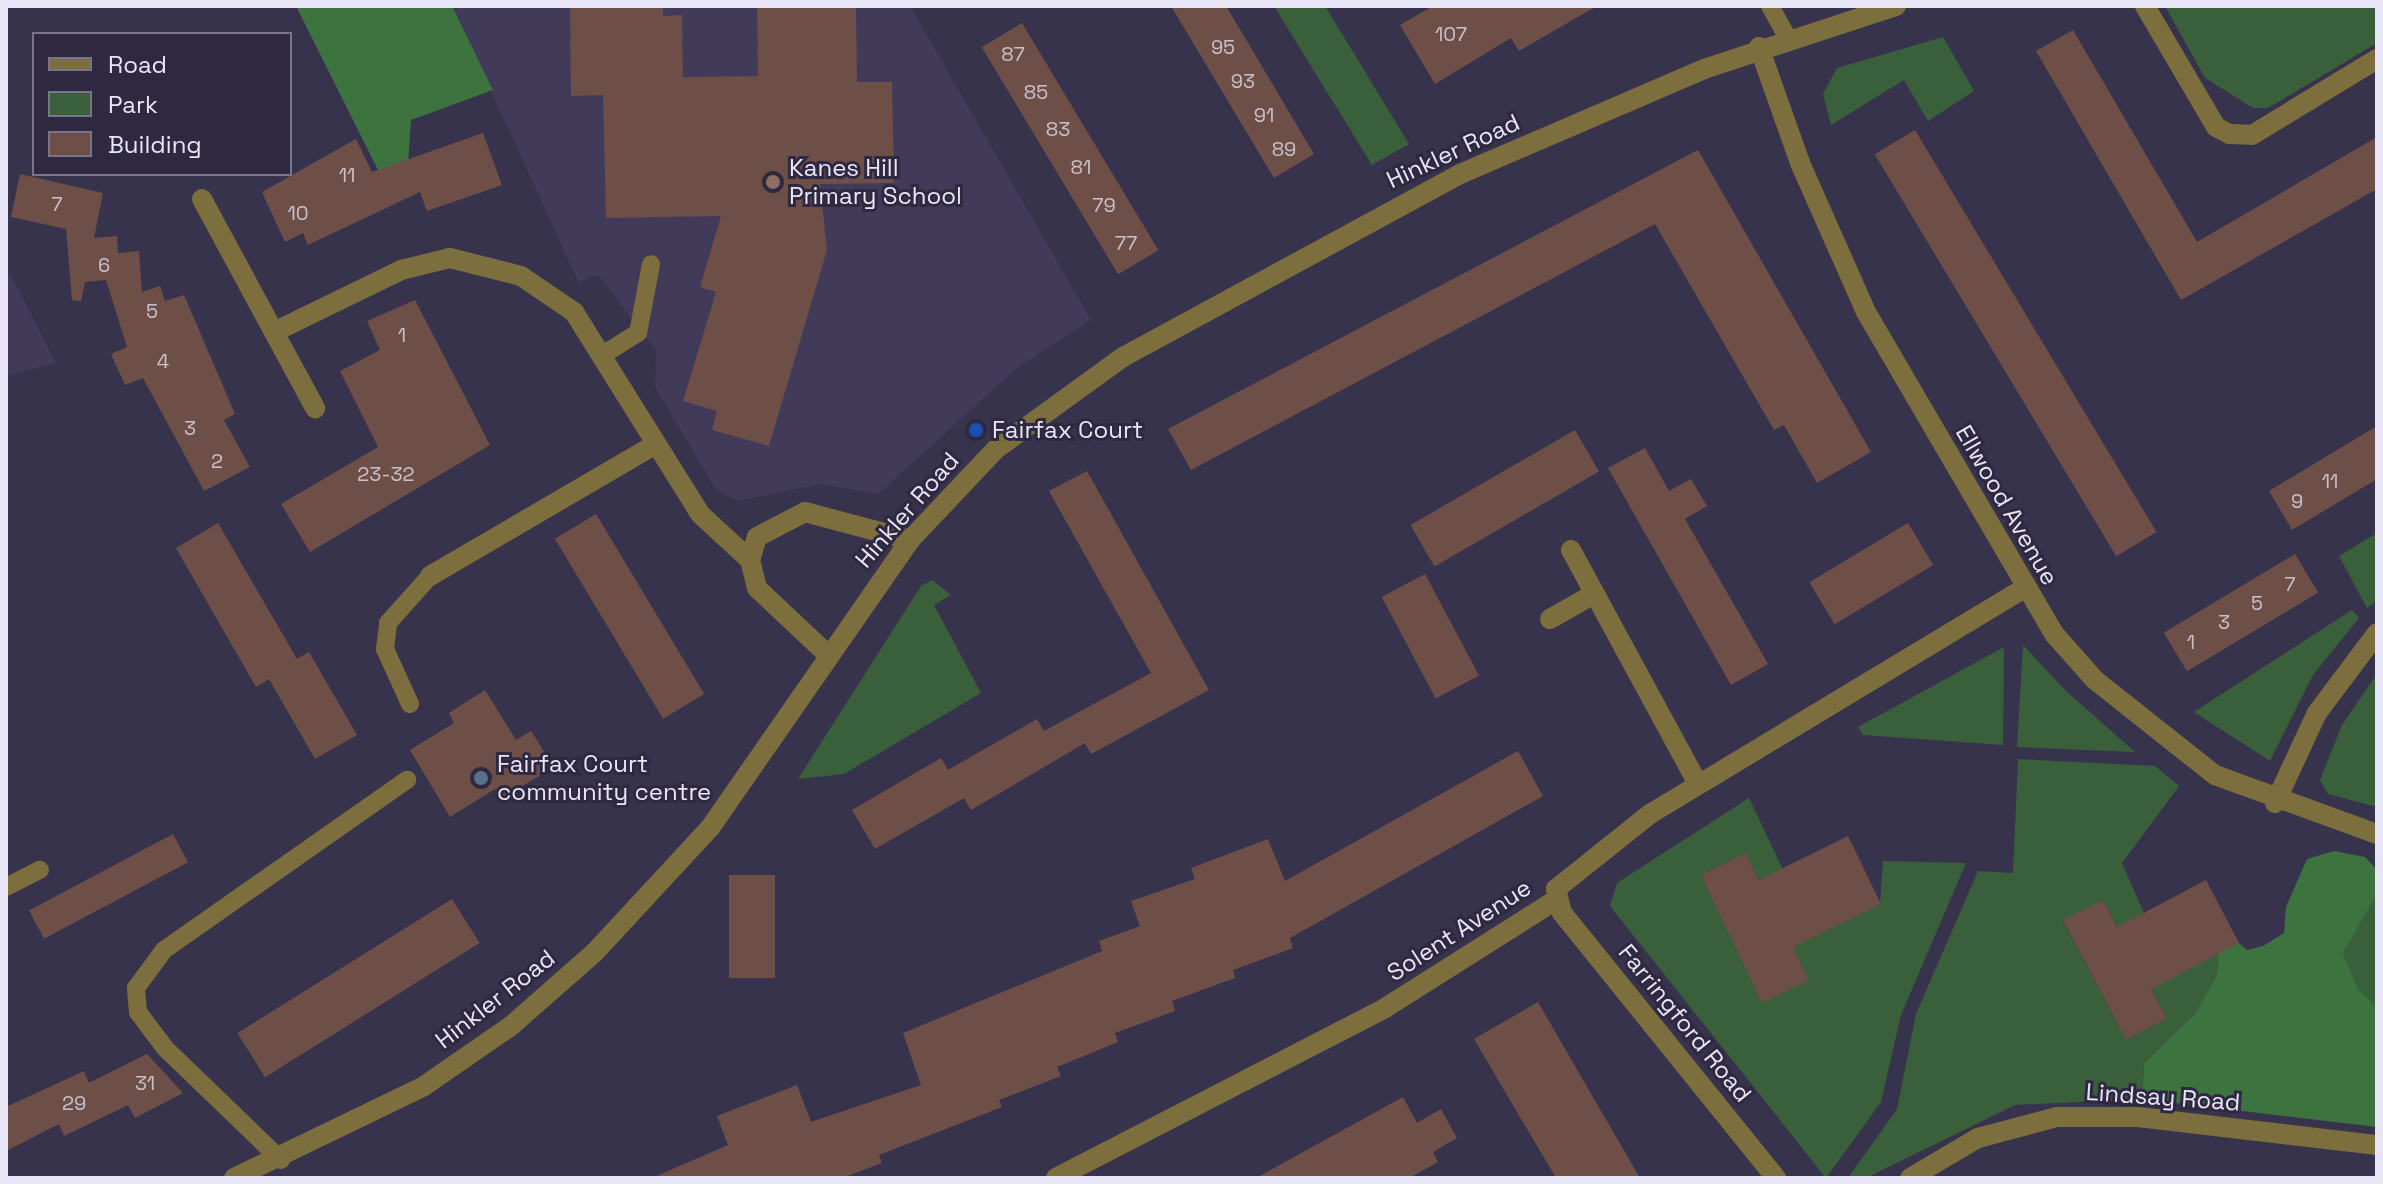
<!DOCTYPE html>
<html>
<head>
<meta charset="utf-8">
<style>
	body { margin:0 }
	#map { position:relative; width:2383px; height:1184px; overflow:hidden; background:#38334c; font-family:"Space Grotesk",sans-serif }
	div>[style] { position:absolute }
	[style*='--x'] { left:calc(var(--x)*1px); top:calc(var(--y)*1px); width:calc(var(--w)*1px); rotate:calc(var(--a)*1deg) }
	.built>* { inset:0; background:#413a59 }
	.green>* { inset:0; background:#3a603b }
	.forest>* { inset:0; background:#3c733f }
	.building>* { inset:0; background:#6e4f48; transform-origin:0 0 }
	.service>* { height:18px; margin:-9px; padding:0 9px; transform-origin:9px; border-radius:9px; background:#7d6f3d }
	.minor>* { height:20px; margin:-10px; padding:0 10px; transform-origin:10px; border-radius:10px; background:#7d6f3d }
	.dots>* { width:22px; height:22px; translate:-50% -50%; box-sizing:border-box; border:4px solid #2e2941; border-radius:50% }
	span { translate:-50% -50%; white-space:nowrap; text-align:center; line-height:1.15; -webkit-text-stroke:6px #2e2941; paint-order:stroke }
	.number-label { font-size:20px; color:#cac0ca }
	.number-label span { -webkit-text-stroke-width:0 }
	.street-label { font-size:24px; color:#e8e5f6 }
	.poi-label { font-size:24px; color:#e8e5f6 }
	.left { translate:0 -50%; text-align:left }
	.frame { position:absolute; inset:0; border:8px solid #e8e5f6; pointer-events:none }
	.legend { position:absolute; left:32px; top:32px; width:260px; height:144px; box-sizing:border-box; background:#2e2941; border:2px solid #787489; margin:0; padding:10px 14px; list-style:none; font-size:24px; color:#e8e5f6 }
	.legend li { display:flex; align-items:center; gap:16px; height:40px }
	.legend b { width:40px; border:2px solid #787489 }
</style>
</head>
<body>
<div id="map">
	<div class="built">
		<div style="clip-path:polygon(452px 6px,910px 6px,1091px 320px,1017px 368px,878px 494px,820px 484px,738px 501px,715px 488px,655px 387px,656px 351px,598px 274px,579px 283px)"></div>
		<div style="clip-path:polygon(6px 266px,56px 363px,6px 376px)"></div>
	</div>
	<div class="green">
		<div style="clip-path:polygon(1274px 6px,1325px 6px,1409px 144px,1372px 165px)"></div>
		<div style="clip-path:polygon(2165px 6px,2377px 6px,2377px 43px,2268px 108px,2253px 108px,2205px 78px)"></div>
		<div style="clip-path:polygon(1943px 37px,1974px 91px,1928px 121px,1904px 80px,1831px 125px,1823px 94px,1837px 68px)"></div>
		<div style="clip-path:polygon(2377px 533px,2377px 600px,2367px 608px,2339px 556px)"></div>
		<div style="clip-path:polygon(932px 580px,951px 595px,934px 605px,981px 693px,844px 774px,798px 779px,921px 586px)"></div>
		<div style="clip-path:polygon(2352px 610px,2359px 618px,2313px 675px,2270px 761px,2194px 712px)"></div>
		<div style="clip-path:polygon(2023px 645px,2065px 690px,2135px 752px,2017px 747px)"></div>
		<div style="clip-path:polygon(2004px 647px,2003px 745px,1863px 735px,1858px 727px)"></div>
		<div style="clip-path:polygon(2377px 674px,2377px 807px,2328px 794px,2320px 780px,2342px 725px)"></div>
		<div style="clip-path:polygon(2018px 759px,2155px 766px,2179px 786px,2122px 863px,2153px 934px,2128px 947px,2103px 900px,2063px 921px,2126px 1040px,2167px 1018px,2141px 969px,2218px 953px,2217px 975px,2195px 1014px,2144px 1063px,2142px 1099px,2015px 1105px,1866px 1178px,1848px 1178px,1897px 1109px,1916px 1014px,1978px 871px,2013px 873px)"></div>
		<div style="clip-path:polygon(1749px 798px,1794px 893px,1771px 904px,1746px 853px,1701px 875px,1763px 1002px,1809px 980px,1783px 926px,1817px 935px,1880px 904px,1883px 861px,1966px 863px,1901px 1015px,1881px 1102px,1826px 1178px,1610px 906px,1617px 883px)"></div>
		<div style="clip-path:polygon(2377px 889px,2377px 1007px,2358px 989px,2343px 953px)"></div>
	</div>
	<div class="forest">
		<div style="clip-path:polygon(296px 6px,452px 6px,493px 90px,411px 120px,408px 165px,380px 174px)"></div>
		<div style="clip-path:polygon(2334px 851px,2365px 857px,2377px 870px,2377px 893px,2343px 953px,2358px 989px,2377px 1007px,2377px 1127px,2142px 1099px,2144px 1063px,2195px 1014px,2217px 975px,2218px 953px,2239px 943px,2247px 950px,2263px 946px,2284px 933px,2286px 907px,2307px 859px)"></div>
	</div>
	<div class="building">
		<div style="clip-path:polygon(570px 6px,663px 6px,663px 16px,682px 15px,683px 77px,758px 76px,757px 6px,856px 6px,857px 82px,892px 82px,894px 183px,820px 184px,827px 250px,769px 446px,712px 430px,717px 411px,683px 401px,716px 292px,700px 287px,721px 216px,606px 218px,603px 95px,571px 96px)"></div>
		<div style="clip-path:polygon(1171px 6px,1226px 6px,1314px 154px,1274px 178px)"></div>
		<div style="clip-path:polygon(1433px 6px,1597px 6px,1519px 51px,1511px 38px,1435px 84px,1400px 25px)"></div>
		<div style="left:1022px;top:23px;width:265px;height:47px;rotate:59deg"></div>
		<div style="clip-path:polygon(2073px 30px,2197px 242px,2377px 137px,2377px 189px,2181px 300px,2036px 51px)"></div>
		<div style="left:1915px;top:130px;width:469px;height:47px;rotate:59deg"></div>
		<div style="clip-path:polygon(483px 133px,502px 185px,427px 211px,420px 192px,308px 245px,303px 233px,285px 242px,262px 192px,356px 139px,372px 172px)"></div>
		<div style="clip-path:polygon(1698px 150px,1871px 452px,1817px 483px,1784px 425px,1774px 430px,1655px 224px,1191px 470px,1168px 429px)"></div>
		<div style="clip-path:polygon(20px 174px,103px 193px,94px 238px,117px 236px,118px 253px,139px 251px,142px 292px,160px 286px,165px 301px,184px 295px,235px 414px,224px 420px,250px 467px,204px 491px,143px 378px,125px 385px,111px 354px,127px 347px,106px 280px,85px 282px,81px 301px,72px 300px,66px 229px,11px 217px)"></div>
		<div style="clip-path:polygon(415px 300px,490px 445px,310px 552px,281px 504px,378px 447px,340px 371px,380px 350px,367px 321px)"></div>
		<div style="clip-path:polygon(2377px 426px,2377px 479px,2292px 530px,2269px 491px)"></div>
		<div style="left:1575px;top:430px;width:48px;height:190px;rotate:60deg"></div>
		<div style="clip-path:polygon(1645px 448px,1669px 491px,1691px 479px,1707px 506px,1685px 519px,1768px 664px,1731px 685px,1608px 468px)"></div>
		<div style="clip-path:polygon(1087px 471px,1209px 690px,1091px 754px,1085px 743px,971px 810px,964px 798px,875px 849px,852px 810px,941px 758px,948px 770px,1037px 719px,1044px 731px,1151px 673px,1049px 491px)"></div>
		<div style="left:596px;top:514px;width:210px;height:48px;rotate:59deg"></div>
		<div style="clip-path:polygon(218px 523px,297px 659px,309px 652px,357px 735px,315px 759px,269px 679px,256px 687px,176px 548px)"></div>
		<div style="left:1908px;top:523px;width:49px;height:115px;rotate:59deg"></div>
		<div style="left:2295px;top:554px;width:45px;height:153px;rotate:59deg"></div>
		<div style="left:1425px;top:574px;width:115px;height:49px;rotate:62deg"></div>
		<div style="clip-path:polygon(485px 690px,516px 740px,531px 731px,554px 767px,501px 799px,495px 789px,450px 817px,410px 750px,454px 723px,449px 713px)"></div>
		<div style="clip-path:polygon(1518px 751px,1543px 796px,1290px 938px,1293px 948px,1233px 970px,1235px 978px,1172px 1001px,1175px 1011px,1115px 1033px,1118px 1042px,1057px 1067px,1061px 1076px,999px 1100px,1002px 1107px,879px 1155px,882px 1163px,842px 1178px,652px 1178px,728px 1145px,717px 1116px,797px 1085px,811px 1122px,921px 1085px,903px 1033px,1102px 951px,1099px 941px,1140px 926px,1131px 901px,1195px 879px,1191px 868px,1268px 839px,1285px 881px)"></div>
		<div style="left:173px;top:834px;width:32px;height:163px;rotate:62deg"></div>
		<div style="clip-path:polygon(1848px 836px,1881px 904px,1793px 947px,1809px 980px,1762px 1003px,1701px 875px,1746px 853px,1759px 880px)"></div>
		<div style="left:729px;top:875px;width:46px;height:103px"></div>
		<div style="clip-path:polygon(2206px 880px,2239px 943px,2151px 989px,2167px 1018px,2126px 1040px,2063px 920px,2103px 900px,2117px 927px)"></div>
		<div style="left:452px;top:899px;width:52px;height:253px;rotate:58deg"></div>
		<div style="clip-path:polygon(1538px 1002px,1583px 1080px,1640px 1178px,1556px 1178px,1474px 1039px)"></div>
		<div style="clip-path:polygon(147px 1054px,183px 1093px,135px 1118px,128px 1105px,64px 1136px,59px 1124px,6px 1151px,6px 1107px,84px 1071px,89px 1083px)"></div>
		<div style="clip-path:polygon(1403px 1097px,1417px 1123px,1441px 1109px,1457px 1138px,1433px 1152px,1438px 1162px,1409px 1178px,1256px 1178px)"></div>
	</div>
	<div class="service">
		<div style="--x:1770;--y:6;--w:35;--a:61"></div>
		<div style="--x:604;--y:354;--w:40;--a:-32"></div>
		<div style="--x:638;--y:333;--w:70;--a:-79.3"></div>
		<div style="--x:410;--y:704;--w:60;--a:-114.4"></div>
		<div style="--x:385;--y:649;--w:26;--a:-83"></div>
		<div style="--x:388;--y:623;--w:63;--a:-48.2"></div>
		<div style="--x:6;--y:887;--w:38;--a:-27"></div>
		<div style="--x:281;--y:1160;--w:161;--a:-136"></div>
		<div style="--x:165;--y:1048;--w:45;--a:-126.9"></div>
		<div style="--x:138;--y:1012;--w:24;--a:-95"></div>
		<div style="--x:136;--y:988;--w:47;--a:-53.6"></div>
		<div style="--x:164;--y:950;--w:297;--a:-35"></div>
	</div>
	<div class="minor">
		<div style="--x:2145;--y:6;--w:140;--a:59.6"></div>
		<div style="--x:2216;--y:127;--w:15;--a:28"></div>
		<div style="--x:2229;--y:134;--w:23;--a:2"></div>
		<div style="--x:2252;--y:135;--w:146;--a:-31.3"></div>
		<div style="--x:1759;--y:47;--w:123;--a:70.5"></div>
		<div style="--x:1800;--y:163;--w:163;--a:66.1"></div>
		<div style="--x:1866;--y:312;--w:374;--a:59.7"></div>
		<div style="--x:2055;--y:635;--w:60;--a:48.4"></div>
		<div style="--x:2095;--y:680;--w:153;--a:38.4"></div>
		<div style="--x:2215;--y:775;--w:172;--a:20"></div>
		<div style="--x:202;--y:199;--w:238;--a:61.6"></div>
		<div style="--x:274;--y:332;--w:141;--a:-26"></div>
		<div style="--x:401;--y:270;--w:50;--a:-13.8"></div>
		<div style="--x:450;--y:258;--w:73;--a:14.2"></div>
		<div style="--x:521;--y:276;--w:64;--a:34.2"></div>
		<div style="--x:574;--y:312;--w:238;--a:58"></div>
		<div style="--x:700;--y:514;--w:68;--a:42.6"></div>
		<div style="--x:1571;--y:550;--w:266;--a:61.5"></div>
		<div style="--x:430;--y:576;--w:262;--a:-30.3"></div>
		<div style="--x:1550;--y:619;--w:51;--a:-29.6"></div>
		<div style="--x:827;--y:654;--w:96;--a:-136.7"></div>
		<div style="--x:757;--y:588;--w:29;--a:-104"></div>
		<div style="--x:750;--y:560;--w:24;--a:-73"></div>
		<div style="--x:757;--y:537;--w:54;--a:-27.5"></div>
		<div style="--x:805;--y:512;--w:109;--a:14.9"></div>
		<div style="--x:2275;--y:803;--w:99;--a:-65"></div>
		<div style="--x:2317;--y:713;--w:100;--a:-53.1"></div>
		<div style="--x:234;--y:1178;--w:211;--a:-25.8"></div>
		<div style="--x:424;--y:1086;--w:106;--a:-34.6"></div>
		<div style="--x:511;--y:1026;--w:112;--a:-41.4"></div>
		<div style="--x:595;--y:952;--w:169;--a:-47.2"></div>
		<div style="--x:710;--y:828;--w:351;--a:-55.2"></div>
		<div style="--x:910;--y:540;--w:125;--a:-46.6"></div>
		<div style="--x:996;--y:449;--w:157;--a:-35.9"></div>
		<div style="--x:1123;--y:357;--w:381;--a:-28.5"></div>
		<div style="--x:1458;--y:175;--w:268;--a:-23.3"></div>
		<div style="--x:1704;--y:69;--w:202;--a:-18.2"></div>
		<div style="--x:1056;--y:1178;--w:370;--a:-27.3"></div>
		<div style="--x:1385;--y:1008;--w:202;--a:-32.3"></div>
		<div style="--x:1776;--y:1178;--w:341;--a:-128.9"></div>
		<div style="--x:1562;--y:913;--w:25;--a:-104"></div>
		<div style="--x:1556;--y:889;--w:120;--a:-38.6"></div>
		<div style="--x:1650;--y:814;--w:438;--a:-31.1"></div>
		<div style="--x:1910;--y:1178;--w:79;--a:-30.5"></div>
		<div style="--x:1978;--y:1138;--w:82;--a:-14.9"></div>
		<div style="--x:2057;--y:1117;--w:81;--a:0"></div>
		<div style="--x:2138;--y:1117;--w:241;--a:6.7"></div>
	</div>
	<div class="dots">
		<div style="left:773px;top:182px;background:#8d6e63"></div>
		<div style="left:976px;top:430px;background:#1a4fb4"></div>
		<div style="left:481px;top:778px;background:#5c6f8a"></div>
	</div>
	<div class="number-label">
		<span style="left:1451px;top:34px">107</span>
		<span style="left:1223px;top:47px">95</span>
		<span style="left:1013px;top:54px">87</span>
		<span style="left:1243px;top:81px">93</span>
		<span style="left:1036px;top:92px">85</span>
		<span style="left:1264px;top:115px">91</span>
		<span style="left:1058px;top:129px">83</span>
		<span style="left:1284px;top:149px">89</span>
		<span style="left:1081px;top:167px">81</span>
		<span style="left:347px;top:175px">11</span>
		<span style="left:57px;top:204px">7</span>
		<span style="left:1104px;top:205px">79</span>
		<span style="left:298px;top:213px">10</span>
		<span style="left:1126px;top:243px">77</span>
		<span style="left:104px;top:265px">6</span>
		<span style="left:152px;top:311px">5</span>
		<span style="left:402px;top:335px">1</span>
		<span style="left:163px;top:361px">4</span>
		<span style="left:190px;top:428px">3</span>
		<span style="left:217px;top:461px">2</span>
		<span style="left:386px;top:474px">23-32</span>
		<span style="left:2330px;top:481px">11</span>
		<span style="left:2297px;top:501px">9</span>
		<span style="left:2290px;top:584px">7</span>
		<span style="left:2257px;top:603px">5</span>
		<span style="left:2224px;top:622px">3</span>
		<span style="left:2191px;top:642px">1</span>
		<span style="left:145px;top:1083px">31</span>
		<span style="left:74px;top:1103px">29</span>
	</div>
	<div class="street-label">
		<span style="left:1453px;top:151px;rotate:-25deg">Hinkler Road</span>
		<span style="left:2007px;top:505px;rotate:60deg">Ellwood Avenue</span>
		<span style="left:907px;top:510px;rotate:-49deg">Hinkler Road</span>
		<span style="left:1459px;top:930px;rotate:-33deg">Solent Avenue</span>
		<span style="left:495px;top:999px;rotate:-38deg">Hinkler Road</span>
		<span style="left:1685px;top:1023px;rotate:51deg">Farringford Road</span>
		<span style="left:2163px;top:1097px;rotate:4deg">Lindsay Road</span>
	</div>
	<div class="poi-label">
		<span class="left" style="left:789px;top:182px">Kanes Hill<br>Primary School</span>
		<span class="left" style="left:992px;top:430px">Fairfax Court</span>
		<span class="left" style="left:497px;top:778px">Fairfax Court<br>community centre</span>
	</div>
	<div class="frame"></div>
	<ul class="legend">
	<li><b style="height:10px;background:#7d6f3d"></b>Road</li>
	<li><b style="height:22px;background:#3a603b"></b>Park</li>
	<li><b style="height:22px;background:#6e4f48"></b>Building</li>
	</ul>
</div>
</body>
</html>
